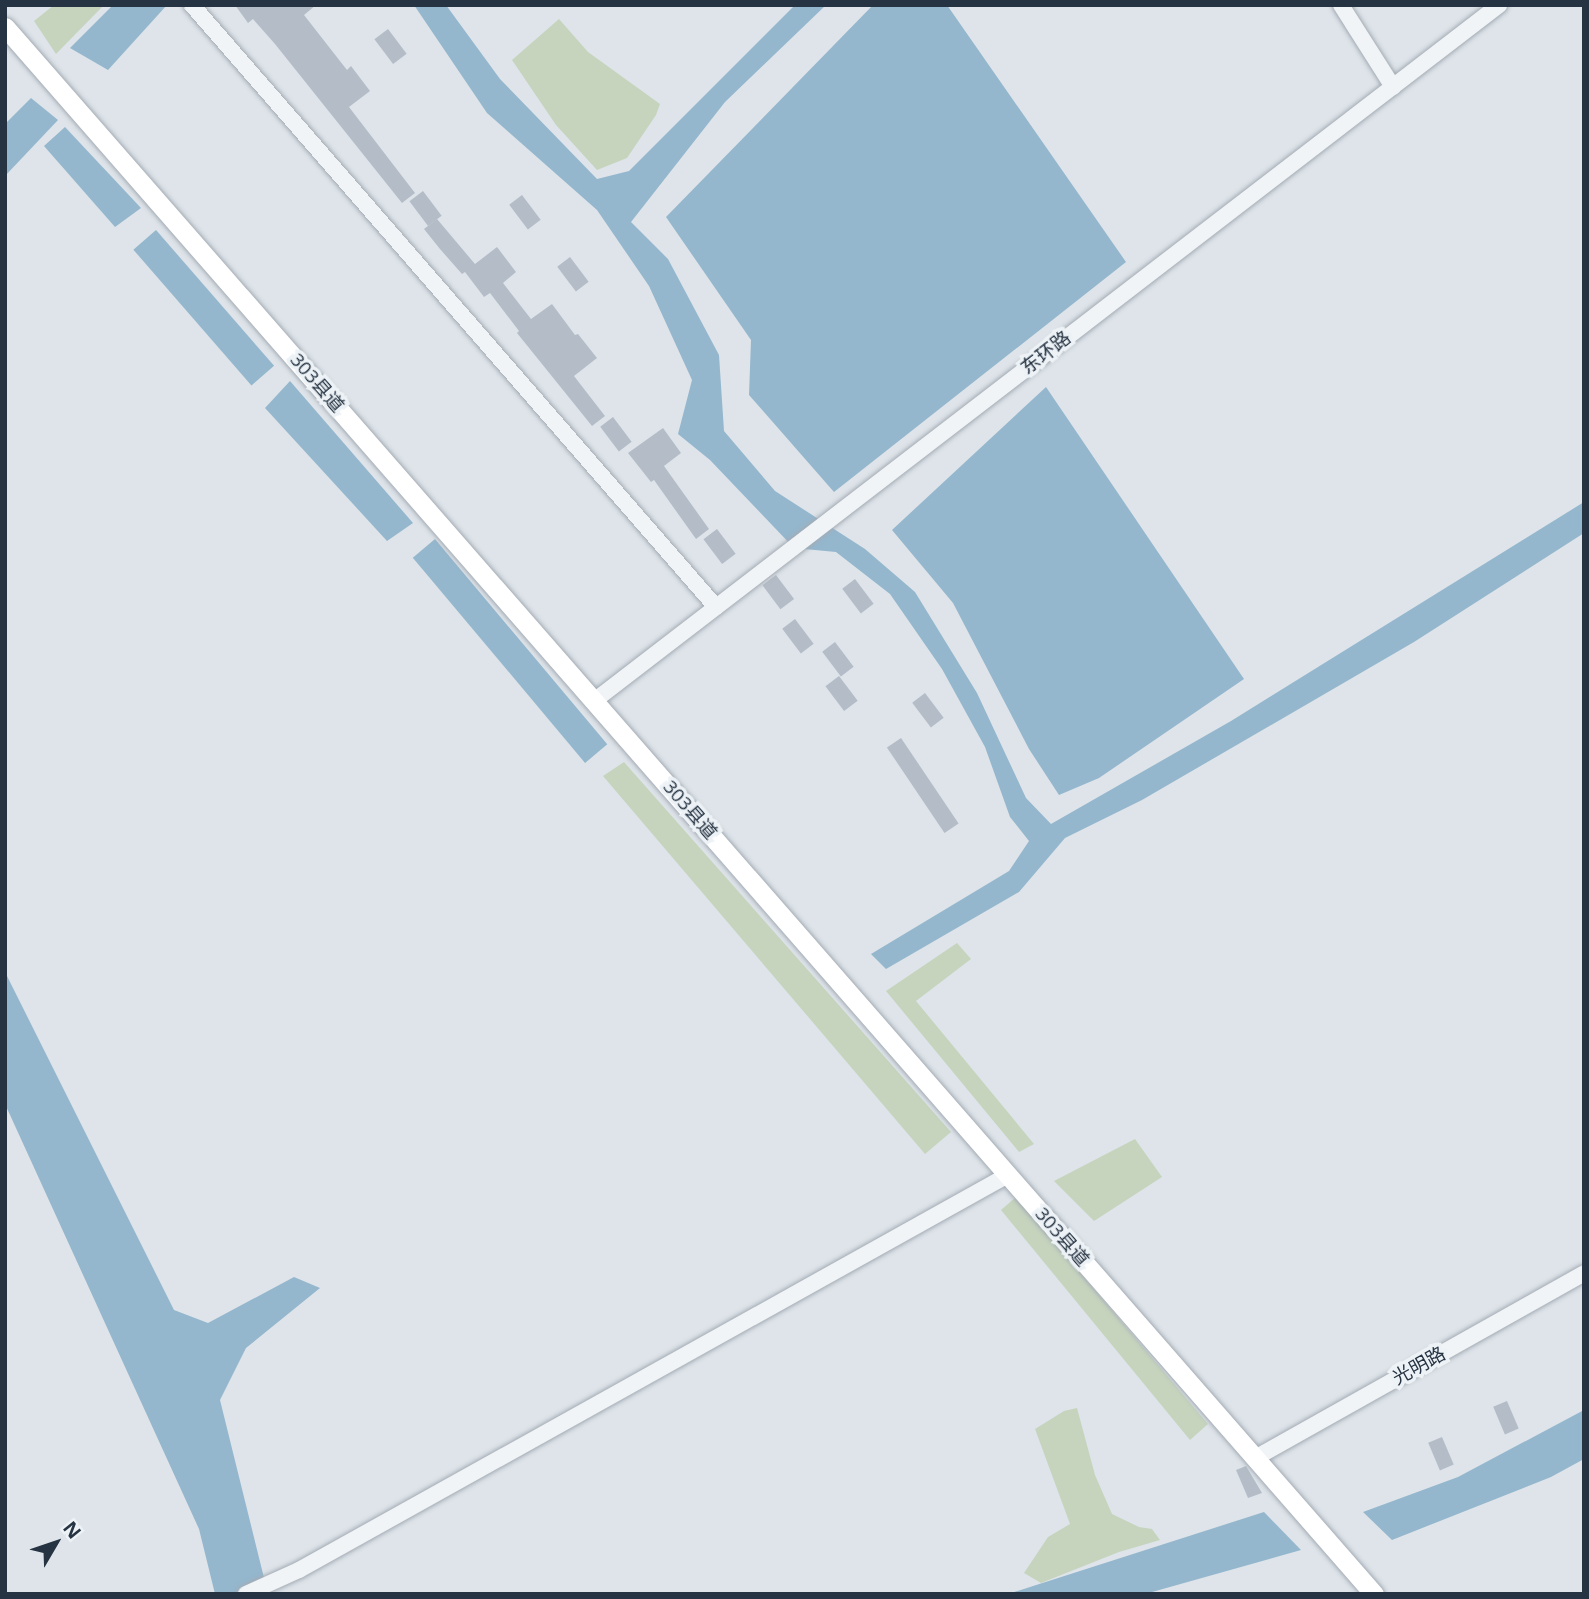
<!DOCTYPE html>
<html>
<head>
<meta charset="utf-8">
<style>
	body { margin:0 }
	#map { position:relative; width:1589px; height:1599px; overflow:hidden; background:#dee4e9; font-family:"Open Sans","Noto Sans SC",sans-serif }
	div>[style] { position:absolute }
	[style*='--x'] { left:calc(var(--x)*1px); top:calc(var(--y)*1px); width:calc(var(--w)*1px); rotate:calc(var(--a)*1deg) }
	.green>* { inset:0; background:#c6d4be }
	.water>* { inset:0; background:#94b7ce; transform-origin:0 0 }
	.building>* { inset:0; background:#b4bdc7; transform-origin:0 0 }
	.roads { filter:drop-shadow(0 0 2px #a3abb4) drop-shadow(0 0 2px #a3abb4) }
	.minor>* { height:16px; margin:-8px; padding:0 8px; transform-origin:8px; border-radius:8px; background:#f1f4f7 }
	.major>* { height:19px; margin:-9.5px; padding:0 9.5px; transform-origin:9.5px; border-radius:9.5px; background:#fff }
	span { translate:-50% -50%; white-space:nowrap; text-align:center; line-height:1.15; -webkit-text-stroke:7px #edf2f6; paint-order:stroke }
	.street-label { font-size:19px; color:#253342 }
	.frame { position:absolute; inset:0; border:7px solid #253342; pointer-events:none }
	.north { position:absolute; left:21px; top:1508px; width:70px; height:70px; -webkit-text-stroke:5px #edf2f6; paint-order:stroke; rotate:51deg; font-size:19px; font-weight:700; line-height:28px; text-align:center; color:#253342 }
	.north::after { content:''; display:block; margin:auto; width:24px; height:32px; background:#253342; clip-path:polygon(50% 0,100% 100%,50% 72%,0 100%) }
</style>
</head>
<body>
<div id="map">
	<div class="green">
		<div style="clip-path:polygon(54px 5px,104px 5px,56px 54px,34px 21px)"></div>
		<div style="clip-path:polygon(559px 19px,588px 52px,660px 104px,656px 115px,627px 158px,597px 170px,556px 125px,512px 60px)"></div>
		<div style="clip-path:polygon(624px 762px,951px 1132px,925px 1154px,603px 776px)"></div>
		<div style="clip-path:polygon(957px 943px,971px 959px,916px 1001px,1034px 1144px,1019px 1152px,886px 991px)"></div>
		<div style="clip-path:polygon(1135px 1139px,1162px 1177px,1094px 1221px,1054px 1181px)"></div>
		<div style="clip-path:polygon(1016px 1197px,1208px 1424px,1190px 1440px,1001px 1210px)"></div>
		<div style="clip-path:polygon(1077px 1408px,1095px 1475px,1112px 1514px,1139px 1527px,1152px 1529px,1160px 1540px,1119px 1552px,1041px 1583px,1024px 1573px,1048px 1537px,1070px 1524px,1035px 1429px,1064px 1411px)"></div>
	</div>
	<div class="water">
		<div style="clip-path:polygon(113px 5px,167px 5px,108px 70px,70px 48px)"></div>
		<div style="clip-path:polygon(414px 5px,446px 5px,500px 79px,597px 179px,629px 171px,795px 5px,826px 5px,725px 102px,631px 222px,668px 259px,719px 355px,724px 431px,775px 491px,865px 549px,915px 592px,977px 693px,1026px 798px,1051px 824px,1231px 721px,1584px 502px,1584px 533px,1414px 642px,1142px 800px,1065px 838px,1019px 892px,886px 969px,871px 954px,1009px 871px,1029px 841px,1010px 817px,985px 747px,942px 669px,890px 594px,836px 552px,794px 548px,710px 460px,678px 434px,692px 380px,649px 286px,597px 210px,487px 113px)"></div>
		<div style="clip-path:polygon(873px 5px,947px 5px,1126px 262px,834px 492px,749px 395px,751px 340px,666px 217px)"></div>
		<div style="clip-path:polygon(31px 98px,58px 120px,5px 176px,5px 124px)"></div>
		<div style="clip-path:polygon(65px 127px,141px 208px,115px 227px,44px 146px)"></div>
		<div style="left:156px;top:230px;width:180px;height:30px;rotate:49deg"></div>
		<div style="clip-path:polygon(290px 381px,413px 523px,387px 541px,265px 408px)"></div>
		<div style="clip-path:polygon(1046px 387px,1244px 679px,1099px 778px,1059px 795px,1029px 749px,953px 603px,892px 530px)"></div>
		<div style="left:435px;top:539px;width:268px;height:29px;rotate:50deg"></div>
		<div style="clip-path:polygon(5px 972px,174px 1310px,208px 1323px,294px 1277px,320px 1288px,246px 1348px,220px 1400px,268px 1594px,215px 1594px,199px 1529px,5px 1104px)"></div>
		<div style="clip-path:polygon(1584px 1410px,1584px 1459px,1551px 1477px,1392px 1540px,1363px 1512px,1458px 1477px)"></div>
		<div style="clip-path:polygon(1264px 1512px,1301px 1550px,1145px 1594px,1008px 1594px)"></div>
	</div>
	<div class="building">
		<div style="clip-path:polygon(235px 5px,316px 5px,304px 15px,347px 70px,351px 66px,370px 91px,349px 107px,415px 193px,402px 203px,275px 44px,253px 19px,248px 23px)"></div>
		<div style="left:388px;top:29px;width:31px;height:17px;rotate:53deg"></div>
		<div style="left:423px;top:191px;width:31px;height:17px;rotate:53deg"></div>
		<div style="left:522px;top:195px;width:31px;height:16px;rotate:53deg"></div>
		<div style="clip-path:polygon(437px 219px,475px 264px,497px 247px,516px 272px,503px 283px,531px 319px,552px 304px,575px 335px,578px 334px,597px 358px,574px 376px,605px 416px,592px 426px,517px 333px,519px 331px,490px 293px,484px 297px,465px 272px,462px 274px,440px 249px,424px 229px)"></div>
		<div style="left:570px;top:257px;width:31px;height:16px;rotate:53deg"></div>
		<div style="left:613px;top:417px;width:31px;height:16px;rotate:53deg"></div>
		<div style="clip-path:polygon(663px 428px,681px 453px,664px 466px,709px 529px,696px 539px,654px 480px,651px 482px,628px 453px)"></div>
		<div style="left:717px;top:529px;width:31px;height:17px;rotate:53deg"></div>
		<div style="left:776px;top:575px;width:30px;height:17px;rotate:53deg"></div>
		<div style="left:855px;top:579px;width:31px;height:16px;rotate:53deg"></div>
		<div style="left:795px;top:619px;width:31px;height:16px;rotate:53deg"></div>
		<div style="left:835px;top:642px;width:31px;height:16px;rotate:53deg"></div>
		<div style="left:839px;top:676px;width:31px;height:17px;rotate:53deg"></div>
		<div style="left:925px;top:693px;width:31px;height:16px;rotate:53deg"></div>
		<div style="left:901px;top:738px;width:103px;height:17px;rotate:56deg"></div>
		<div style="left:1507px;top:1401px;width:30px;height:15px;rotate:67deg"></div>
		<div style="left:1442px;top:1437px;width:30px;height:15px;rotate:67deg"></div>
		<div style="clip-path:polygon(1246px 1466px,1262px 1493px,1248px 1498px,1236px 1470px)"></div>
	</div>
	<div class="roads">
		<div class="minor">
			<div style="--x:192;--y:5;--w:798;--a:48.96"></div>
			<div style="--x:1341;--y:5;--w:97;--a:57.6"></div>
			<div style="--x:594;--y:701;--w:1142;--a:-37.56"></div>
			<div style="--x:1255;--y:1458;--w:377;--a:-29.3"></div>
			<div style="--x:246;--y:1594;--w:58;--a:-24.4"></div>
			<div style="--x:299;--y:1570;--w:812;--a:-29.12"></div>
		</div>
		<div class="major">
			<div style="--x:5;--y:27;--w:2081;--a:48.86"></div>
		</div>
	</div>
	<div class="street-label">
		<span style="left:1046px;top:353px;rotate:-38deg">东环路</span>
		<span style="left:317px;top:383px;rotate:49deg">303县道</span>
		<span style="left:690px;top:810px;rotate:49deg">303县道</span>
		<span style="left:1062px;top:1237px;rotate:49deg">303县道</span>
		<span style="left:1419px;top:1366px;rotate:-29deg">光明路</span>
	</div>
	<div class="frame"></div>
	<div class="north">N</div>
</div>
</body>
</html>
